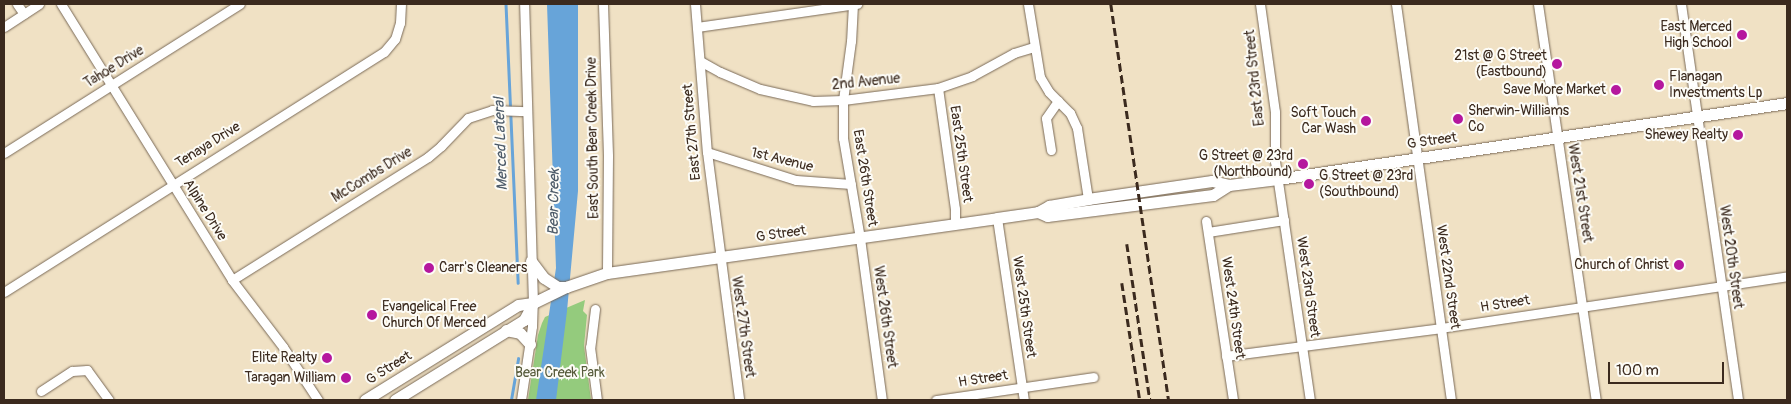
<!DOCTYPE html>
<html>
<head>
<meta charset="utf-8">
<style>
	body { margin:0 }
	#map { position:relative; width:1791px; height:404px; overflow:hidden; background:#f0e1c4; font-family:Pangolin,sans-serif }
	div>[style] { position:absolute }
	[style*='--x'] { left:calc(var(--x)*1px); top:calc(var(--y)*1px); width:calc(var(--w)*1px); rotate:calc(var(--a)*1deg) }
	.green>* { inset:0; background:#94cb7d }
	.water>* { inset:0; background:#67a4d9 }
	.stream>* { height:2.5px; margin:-1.25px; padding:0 1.25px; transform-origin:1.25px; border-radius:1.25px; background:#67a4d9 }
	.roads { filter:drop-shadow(0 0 1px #7a6a58) drop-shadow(0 0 1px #7a6a58) }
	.minor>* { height:9px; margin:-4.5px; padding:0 4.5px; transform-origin:4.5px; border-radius:4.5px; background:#fff }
	.major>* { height:11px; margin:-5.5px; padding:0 5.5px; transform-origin:5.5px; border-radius:5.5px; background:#fff }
	.rail>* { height:2.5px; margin-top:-1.25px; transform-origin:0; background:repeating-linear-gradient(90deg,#3b2a1e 0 8px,transparent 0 12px) }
	.dots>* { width:14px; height:14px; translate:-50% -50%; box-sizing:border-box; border:2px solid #fdfcf7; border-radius:50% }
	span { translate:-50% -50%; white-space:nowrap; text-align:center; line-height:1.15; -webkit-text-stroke:4px #fdfcf7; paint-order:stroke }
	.poi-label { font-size:14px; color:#3b2a1e }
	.right { translate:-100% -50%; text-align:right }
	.left { translate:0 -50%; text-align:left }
	.street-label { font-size:14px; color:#3b2a1e }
	.park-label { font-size:14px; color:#565a3a }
	.water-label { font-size:15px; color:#4d5b69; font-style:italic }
	.frame { position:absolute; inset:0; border:5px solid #3b2a1e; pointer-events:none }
	.scale { position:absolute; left:1608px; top:362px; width:116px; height:22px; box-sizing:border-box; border:2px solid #3b2a1e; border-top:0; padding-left:6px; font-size:15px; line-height:18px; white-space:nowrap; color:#3b2a1e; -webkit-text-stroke:4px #fdfcf7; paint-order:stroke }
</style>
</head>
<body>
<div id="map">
	<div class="green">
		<div style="clip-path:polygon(585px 300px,583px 311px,587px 315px,584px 346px,591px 400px,528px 400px,538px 335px,542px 323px,545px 317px)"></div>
	</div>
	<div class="water">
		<div style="clip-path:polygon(547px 4px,578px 4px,578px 191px,567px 311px,556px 400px,536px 400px,556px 268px)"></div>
	</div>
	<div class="stream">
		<div style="--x:506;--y:4;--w:279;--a:87.5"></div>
		<div style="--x:511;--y:400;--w:42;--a:-80.3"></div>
	</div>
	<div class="roads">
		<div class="minor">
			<div style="--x:17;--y:4;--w:12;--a:55"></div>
			<div style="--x:61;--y:4;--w:325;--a:58.2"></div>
			<div style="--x:232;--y:280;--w:84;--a:52.7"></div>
			<div style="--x:283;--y:347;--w:64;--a:56.6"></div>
			<div style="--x:603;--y:4;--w:152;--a:88.1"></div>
			<div style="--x:608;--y:156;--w:117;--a:90.5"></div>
			<div style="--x:695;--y:4;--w:148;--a:85.4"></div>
			<div style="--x:707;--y:152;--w:250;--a:82.6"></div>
			<div style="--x:853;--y:4;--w:37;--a:93"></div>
			<div style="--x:851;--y:41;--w:60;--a:97.7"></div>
			<div style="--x:843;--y:100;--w:38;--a:90"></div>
			<div style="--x:843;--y:138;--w:101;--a:80.4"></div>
			<div style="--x:860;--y:238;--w:163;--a:82.3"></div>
			<div style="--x:1028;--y:4;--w:74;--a:80.7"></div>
			<div style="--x:1040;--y:77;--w:17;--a:59"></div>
			<div style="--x:1049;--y:92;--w:30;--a:45"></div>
			<div style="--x:1070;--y:113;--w:17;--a:65"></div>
			<div style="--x:1077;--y:128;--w:72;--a:81.2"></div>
			<div style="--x:1260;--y:4;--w:109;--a:82.1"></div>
			<div style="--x:1275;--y:112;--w:49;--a:90"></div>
			<div style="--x:1275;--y:161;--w:242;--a:81.7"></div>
			<div style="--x:1396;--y:4;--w:400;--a:82.1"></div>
			<div style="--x:1538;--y:4;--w:400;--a:81.7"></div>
			<div style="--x:1681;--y:4;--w:400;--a:81.8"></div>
			<div style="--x:4;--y:27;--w:42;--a:-33.3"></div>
			<div style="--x:697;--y:27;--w:162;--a:-8.2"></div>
			<div style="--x:700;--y:61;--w:23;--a:29"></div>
			<div style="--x:720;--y:72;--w:43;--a:23"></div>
			<div style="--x:760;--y:89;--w:54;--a:12.8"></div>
			<div style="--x:813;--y:101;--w:30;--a:-2"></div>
			<div style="--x:843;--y:100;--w:96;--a:-7.2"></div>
			<div style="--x:938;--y:88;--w:36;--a:-19"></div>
			<div style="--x:972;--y:76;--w:48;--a:-28.7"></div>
			<div style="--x:1014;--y:53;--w:21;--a:-17"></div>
			<div style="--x:938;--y:88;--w:122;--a:82"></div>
			<div style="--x:955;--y:209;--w:15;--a:90"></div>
			<div style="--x:1051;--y:150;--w:32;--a:-99"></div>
			<div style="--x:1046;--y:118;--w:21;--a:-55"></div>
			<div style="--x:707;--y:152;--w:93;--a:17.5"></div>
			<div style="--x:796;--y:180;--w:55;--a:4.2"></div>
			<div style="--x:4;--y:153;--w:279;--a:-32.3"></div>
			<div style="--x:997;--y:218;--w:184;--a:81.6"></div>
			<div style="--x:1206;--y:221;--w:181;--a:81.4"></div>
			<div style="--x:1208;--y:232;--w:77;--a:-9"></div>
			<div style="--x:232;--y:280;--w:231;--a:-32.1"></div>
			<div style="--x:428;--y:157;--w:17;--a:-40"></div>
			<div style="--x:441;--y:146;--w:39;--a:-46"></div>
			<div style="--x:468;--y:118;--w:25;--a:-18"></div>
			<div style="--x:492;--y:110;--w:35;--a:2"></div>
			<div style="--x:4;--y:292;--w:449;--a:-32.3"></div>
			<div style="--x:384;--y:52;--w:17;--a:-50"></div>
			<div style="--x:395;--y:39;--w:17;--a:-73"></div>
			<div style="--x:400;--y:23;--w:19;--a:-87"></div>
			<div style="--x:595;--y:309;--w:38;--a:97"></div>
			<div style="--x:590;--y:347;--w:53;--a:82.5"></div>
			<div style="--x:1226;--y:356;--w:217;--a:-7.4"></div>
			<div style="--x:1441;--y:328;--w:350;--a:-8.5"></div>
			<div style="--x:41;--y:391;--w:37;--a:-33"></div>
			<div style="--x:72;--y:371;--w:15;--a:-4"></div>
			<div style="--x:87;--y:370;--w:37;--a:54"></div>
			<div style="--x:521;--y:400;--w:75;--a:-81.5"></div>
			<div style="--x:532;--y:326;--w:23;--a:-88"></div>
			<div style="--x:533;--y:303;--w:299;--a:-91.7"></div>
			<div style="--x:936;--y:400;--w:159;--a:-8.3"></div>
		</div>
		<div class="major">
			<div style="--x:1038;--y:212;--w:10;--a:24"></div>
			<div style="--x:1047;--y:216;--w:167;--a:-7.2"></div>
			<div style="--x:1213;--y:195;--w:19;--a:-32"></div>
			<div style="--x:531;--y:261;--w:21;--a:53"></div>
			<div style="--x:544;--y:278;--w:17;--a:33"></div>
			<div style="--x:558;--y:287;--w:8;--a:0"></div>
			<div style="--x:506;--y:330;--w:14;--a:12"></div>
			<div style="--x:520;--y:333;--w:15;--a:48"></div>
			<div style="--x:365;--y:400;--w:180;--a:-31.8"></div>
			<div style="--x:518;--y:305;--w:15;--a:-8"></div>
			<div style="--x:533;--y:303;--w:37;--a:-26"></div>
			<div style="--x:566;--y:287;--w:43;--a:-18.9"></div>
			<div style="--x:607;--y:273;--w:394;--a:-8"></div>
			<div style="--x:997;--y:218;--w:41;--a:-8.3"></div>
			<div style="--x:1038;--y:212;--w:13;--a:-29"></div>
			<div style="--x:1049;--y:206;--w:40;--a:-10"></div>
			<div style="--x:1088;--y:199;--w:125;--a:-8.3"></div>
			<div style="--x:1212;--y:181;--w:17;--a:13"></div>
			<div style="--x:1229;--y:185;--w:49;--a:-7"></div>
			<div style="--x:1278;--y:179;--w:515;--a:-8.49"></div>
			<div style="--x:395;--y:400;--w:152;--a:-31.8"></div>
			<div style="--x:524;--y:320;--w:19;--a:-62"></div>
		</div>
	</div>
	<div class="rail">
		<div style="--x:1111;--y:4;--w:400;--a:81.7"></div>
		<div style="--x:1127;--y:244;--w:158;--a:81.6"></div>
		<div style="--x:1122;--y:283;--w:118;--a:81.3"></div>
	</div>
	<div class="dots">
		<div style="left:1742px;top:35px;background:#b5179e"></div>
		<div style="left:1557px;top:64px;background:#b5179e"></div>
		<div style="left:1659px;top:85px;background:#b5179e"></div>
		<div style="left:1616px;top:90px;background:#b5179e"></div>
		<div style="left:1458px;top:119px;background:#b5179e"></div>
		<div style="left:1366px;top:121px;background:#b5179e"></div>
		<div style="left:1738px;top:135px;background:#b5179e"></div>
		<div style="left:1303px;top:164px;background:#b5179e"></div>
		<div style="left:1309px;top:184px;background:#b5179e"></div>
		<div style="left:1679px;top:265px;background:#b5179e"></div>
		<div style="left:429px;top:268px;background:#b5179e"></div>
		<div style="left:372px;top:315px;background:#b5179e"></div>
		<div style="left:327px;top:358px;background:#b5179e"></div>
		<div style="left:346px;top:378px;background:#b5179e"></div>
	</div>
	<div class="poi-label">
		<span class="right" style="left:1732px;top:35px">East Merced<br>High School</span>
		<span class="right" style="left:1547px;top:64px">21st @ G Street<br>(Eastbound)</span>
		<span class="left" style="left:1669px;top:85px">Flanagan<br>Investments Lp</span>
		<span class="right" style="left:1606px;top:90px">Save More Market</span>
		<span class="left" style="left:1468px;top:119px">Sherwin-Williams<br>Co</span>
		<span class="right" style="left:1356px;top:121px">Soft Touch<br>Car Wash</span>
		<span class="right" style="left:1728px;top:135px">Shewey Realty</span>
		<span class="right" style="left:1293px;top:164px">G Street @ 23rd<br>(Northbound)</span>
		<span class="left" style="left:1319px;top:184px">G Street @ 23rd<br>(Southbound)</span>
		<span class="right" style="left:1669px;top:265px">Church of Christ</span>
		<span class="left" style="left:439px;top:268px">Carr's Cleaners</span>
		<span class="left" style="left:382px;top:315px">Evangelical Free<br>Church Of Merced</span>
		<span class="right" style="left:317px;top:358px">Elite Realty</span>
		<span class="right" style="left:336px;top:378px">Taragan William</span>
	</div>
	<div class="street-label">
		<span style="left:114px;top:67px;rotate:-32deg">Tahoe Drive</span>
		<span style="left:1255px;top:78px;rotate:-96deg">East 23rd Street</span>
		<span style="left:866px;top:82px;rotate:-6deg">2nd Avenue</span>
		<span style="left:692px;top:132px;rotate:-95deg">East 27th Street</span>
		<span style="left:593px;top:138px;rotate:-91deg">East South Bear Creek Drive</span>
		<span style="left:1432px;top:141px;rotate:-8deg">G Street</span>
		<span style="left:208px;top:145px;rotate:-32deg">Tenaya Drive</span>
		<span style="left:961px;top:154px;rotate:82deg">East 25th Street</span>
		<span style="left:782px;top:160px;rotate:14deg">1st Avenue</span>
		<span style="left:372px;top:175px;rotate:-32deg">McCombs Drive</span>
		<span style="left:865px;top:178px;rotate:81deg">East 26th Street</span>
		<span style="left:1580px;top:193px;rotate:81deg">West 21st Street</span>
		<span style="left:205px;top:210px;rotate:58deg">Alpine Drive</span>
		<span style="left:781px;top:234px;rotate:-8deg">G Street</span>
		<span style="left:1731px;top:257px;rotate:82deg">West 20th Street</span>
		<span style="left:1448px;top:277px;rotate:82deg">West 22nd Street</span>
		<span style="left:1308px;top:287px;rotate:82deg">West 23rd Street</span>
		<span style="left:1505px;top:304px;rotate:-9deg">H Street</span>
		<span style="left:1024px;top:307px;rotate:82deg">West 25th Street</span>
		<span style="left:1233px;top:308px;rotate:82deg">West 24th Street</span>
		<span style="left:885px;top:317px;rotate:82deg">West 26th Street</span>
		<span style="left:743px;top:327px;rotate:82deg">West 27th Street</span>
		<span style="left:389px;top:368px;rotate:-32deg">G Street</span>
		<span style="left:983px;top:379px;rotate:-9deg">H Street</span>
	</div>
	<div class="park-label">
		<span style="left:560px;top:373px">Bear Creek Park</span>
	</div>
	<div class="water-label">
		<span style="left:501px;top:144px;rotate:-92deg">Merced Lateral</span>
		<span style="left:554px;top:202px;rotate:-89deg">Bear Creek</span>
	</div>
	<div class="frame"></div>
	<div class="scale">100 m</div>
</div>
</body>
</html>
